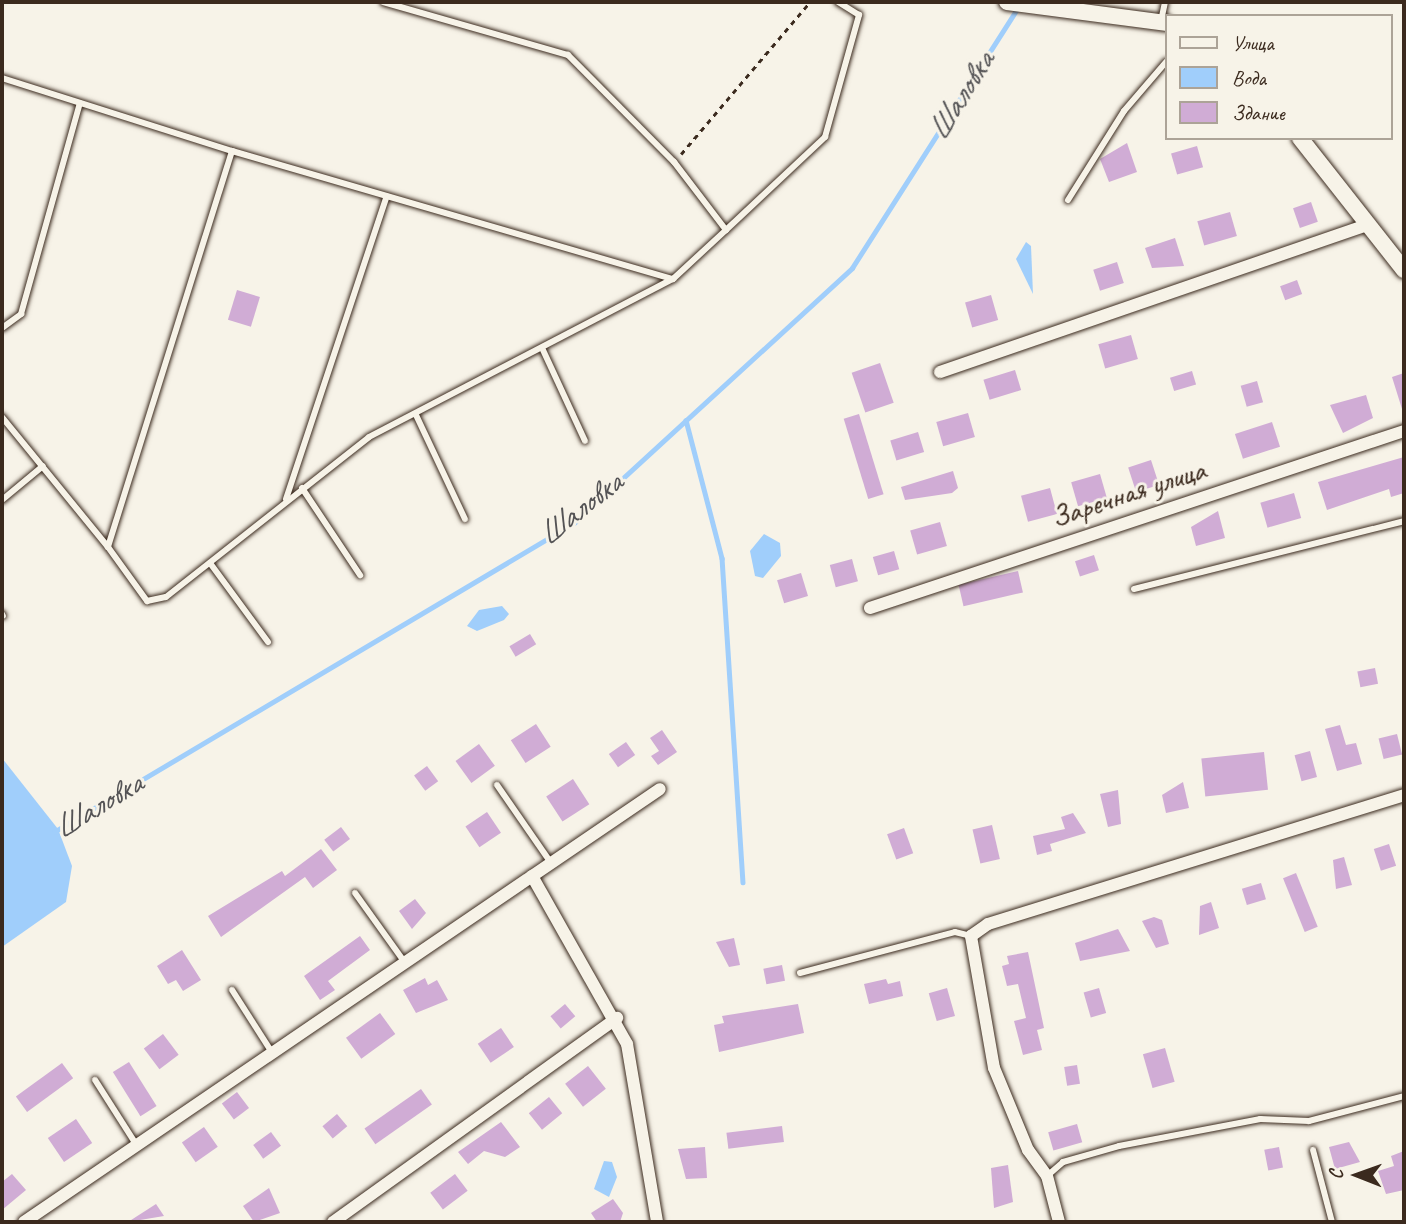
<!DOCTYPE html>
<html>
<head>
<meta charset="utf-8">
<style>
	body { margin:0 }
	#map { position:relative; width:1406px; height:1224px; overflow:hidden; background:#f7f3e8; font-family:Caveat,sans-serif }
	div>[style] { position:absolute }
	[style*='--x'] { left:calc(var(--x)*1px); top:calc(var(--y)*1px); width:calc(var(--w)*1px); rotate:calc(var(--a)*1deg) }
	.water>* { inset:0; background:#a0cefb }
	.stream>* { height:4.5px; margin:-2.25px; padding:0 2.25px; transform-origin:2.25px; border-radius:2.25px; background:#a0cefb }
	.building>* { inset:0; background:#d0acd5; transform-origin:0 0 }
	.path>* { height:2.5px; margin-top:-1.25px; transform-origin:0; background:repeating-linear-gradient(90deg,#3b2a1e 0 5px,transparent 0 10px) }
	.roads { filter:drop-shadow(0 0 2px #3b2a1e) drop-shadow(0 0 2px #3b2a1e) }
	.service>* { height:6px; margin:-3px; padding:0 3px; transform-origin:3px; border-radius:3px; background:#f7f3e8 }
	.minor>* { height:12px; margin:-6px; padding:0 6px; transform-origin:6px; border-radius:6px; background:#f7f3e8 }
	.tertiary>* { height:16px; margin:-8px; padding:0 8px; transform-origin:8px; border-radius:8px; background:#f7f3e8 }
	span { translate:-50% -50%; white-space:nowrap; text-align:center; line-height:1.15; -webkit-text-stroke:6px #f7f3e8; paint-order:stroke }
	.street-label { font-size:30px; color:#3b2a1e }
	.water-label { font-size:32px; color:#545355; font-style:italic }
	.frame { position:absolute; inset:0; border:4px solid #3b2a1e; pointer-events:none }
	.legend { position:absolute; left:1165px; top:14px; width:228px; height:126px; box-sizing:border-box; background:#f7f3e8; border:2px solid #aca397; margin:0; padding:9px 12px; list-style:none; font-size:21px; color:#3b2a1e }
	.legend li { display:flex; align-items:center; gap:14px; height:35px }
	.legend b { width:35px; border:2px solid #aca397 }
	.north { position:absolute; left:1322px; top:1140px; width:70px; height:70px; -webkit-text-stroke:5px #f7f3e8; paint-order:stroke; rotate:271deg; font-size:19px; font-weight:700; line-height:28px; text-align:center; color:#3b2a1e }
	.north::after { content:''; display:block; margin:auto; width:24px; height:32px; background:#3b2a1e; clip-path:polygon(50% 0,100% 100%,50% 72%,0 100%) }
</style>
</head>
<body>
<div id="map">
	<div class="water">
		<div style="clip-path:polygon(1026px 242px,1031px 246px,1033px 294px,1016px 259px)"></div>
		<div style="clip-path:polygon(764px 534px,780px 543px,781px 556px,763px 578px,755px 576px,750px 551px)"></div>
		<div style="clip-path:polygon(502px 606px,509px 614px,504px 620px,477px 631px,467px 626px,479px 610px)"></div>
		<div style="clip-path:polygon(2px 758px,58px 829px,72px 866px,66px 902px,2px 947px)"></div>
		<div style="clip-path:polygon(604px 1161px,612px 1162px,617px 1177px,609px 1197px,594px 1189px)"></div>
	</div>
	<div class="stream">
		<div style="--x:686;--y:420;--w:143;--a:75.4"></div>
		<div style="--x:722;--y:558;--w:325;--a:86.3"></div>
		<div style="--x:54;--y:832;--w:605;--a:-30.72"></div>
		<div style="--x:574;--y:523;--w:377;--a:-42.5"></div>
		<div style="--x:852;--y:268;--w:307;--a:-57.5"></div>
	</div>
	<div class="building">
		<div style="clip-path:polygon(1127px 143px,1137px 172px,1109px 182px,1100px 159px)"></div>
		<div style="left:1197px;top:146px;width:22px;height:27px;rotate:74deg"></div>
		<div style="left:1311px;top:202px;width:21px;height:19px;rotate:71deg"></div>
		<div style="left:1230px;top:212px;width:25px;height:34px;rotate:74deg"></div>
		<div style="clip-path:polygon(1175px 238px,1184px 266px,1152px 268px,1145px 248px)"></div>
		<div style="left:1117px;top:262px;width:22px;height:25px;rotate:72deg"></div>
		<div style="left:1297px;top:280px;width:15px;height:18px;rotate:70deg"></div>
		<div style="left:237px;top:290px;width:24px;height:31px;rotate:17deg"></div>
		<div style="left:991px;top:295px;width:26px;height:27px;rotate:74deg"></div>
		<div style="left:1131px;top:335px;width:25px;height:34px;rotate:74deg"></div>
		<div style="left:880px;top:363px;width:42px;height:30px;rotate:71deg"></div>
		<div style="left:1015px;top:370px;width:21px;height:33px;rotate:73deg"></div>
		<div style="left:1192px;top:371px;width:14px;height:23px;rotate:73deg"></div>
		<div style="clip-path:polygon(1404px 373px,1404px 408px,1402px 409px,1392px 377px)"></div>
		<div style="left:1257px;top:381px;width:22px;height:17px;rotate:74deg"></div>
		<div style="clip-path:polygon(1366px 395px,1373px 418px,1343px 433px,1330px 405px)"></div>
		<div style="left:968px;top:413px;width:25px;height:33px;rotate:74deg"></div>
		<div style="left:859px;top:414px;width:84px;height:16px;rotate:73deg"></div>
		<div style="left:1272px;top:422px;width:26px;height:39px;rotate:72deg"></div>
		<div style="left:918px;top:432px;width:21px;height:29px;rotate:73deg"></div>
		<div style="clip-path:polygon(1404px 457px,1404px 493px,1391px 497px,1389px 489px,1327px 510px,1318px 482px)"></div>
		<div style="left:1151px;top:460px;width:26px;height:24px;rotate:72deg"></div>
		<div style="clip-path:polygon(953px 471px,958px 488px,952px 493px,905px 500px,901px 487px)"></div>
		<div style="left:1100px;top:474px;width:25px;height:30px;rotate:74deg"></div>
		<div style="left:1050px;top:488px;width:27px;height:30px;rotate:75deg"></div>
		<div style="left:1294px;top:493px;width:26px;height:35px;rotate:74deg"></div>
		<div style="clip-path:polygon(1218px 511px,1225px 538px,1196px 546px,1191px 527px)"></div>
		<div style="left:940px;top:522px;width:25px;height:31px;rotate:74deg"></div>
		<div style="left:894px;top:551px;width:19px;height:22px;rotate:74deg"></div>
		<div style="left:1094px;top:555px;width:16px;height:20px;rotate:72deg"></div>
		<div style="left:852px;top:559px;width:23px;height:23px;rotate:75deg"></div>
		<div style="left:1018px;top:571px;width:22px;height:61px;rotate:77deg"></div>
		<div style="left:801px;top:573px;width:24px;height:25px;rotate:73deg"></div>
		<div style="left:530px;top:634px;width:12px;height:24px;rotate:59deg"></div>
		<div style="left:1375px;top:668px;width:16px;height:18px;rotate:79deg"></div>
		<div style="left:536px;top:724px;width:27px;height:30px;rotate:57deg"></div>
		<div style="clip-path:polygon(1340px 725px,1346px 745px,1356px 743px,1362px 764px,1337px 771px,1325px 729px)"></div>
		<div style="clip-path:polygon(662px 730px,677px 752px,658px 765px,651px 756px,659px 751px,650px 738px)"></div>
		<div style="left:1397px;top:734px;width:21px;height:19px;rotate:76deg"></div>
		<div style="left:626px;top:742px;width:16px;height:21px;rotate:55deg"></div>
		<div style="left:479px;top:744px;width:27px;height:29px;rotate:54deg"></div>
		<div style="left:1310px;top:751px;width:27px;height:16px;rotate:75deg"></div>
		<div style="left:1264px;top:752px;width:38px;height:63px;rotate:84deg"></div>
		<div style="left:427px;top:766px;width:19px;height:16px;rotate:54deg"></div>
		<div style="left:573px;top:779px;width:30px;height:32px;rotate:57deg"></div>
		<div style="clip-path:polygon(1183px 782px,1189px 808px,1166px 813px,1162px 795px)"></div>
		<div style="clip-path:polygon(1118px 790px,1121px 824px,1108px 827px,1100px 794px)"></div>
		<div style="left:487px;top:812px;width:25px;height:26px;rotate:56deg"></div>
		<div style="clip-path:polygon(1073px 813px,1086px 833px,1050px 844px,1052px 851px,1037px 855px,1033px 836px,1065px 829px,1061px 817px)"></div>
		<div style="left:992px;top:825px;width:35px;height:20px;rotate:77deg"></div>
		<div style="left:341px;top:827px;width:15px;height:21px;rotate:53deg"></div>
		<div style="left:904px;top:828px;width:27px;height:18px;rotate:70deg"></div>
		<div style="left:1389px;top:844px;width:23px;height:16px;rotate:72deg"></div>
		<div style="clip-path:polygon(321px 849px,337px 870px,313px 888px,305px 877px,221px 937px,208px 916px,282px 871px,285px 876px)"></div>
		<div style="clip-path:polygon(1344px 857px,1352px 885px,1336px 889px,1333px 860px)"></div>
		<div style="left:1296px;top:873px;width:58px;height:14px;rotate:68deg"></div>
		<div style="left:1261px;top:883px;width:17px;height:20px;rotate:73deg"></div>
		<div style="clip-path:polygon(415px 899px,426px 913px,412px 929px,399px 911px)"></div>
		<div style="clip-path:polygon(1211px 902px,1219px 928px,1199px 935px,1200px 906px)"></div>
		<div style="clip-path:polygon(1154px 917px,1162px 920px,1169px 944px,1156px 948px,1142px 921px)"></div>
		<div style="clip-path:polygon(1118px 929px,1130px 951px,1080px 961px,1075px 943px)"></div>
		<div style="clip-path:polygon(360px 936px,370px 950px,328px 981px,335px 990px,320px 1000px,304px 976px)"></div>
		<div style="clip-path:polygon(734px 938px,740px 965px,729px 967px,716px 942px)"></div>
		<div style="clip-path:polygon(182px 950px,201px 980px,183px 991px,176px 980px,168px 984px,157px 966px)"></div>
		<div style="clip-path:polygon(1028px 952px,1044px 1028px,1037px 1030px,1042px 1050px,1023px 1055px,1014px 1021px,1026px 1018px,1018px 984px,1007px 986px,1002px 966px,1009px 964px,1007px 956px)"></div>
		<div style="left:782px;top:965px;width:16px;height:19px;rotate:79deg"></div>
		<div style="clip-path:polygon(425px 978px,428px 985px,437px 980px,448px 1000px,416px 1013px,403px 990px)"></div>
		<div style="clip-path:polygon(886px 979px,888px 984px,900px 981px,903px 996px,869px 1004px,864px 984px)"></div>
		<div style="left:947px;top:988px;width:29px;height:19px;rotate:74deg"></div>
		<div style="left:1099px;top:988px;width:26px;height:16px;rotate:74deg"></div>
		<div style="left:565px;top:1004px;width:16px;height:19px;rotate:50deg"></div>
		<div style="clip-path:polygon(798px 1004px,804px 1033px,719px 1052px,714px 1025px,724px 1023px,722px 1016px)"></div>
		<div style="left:380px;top:1013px;width:26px;height:42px;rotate:54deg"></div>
		<div style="left:501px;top:1028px;width:23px;height:28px;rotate:56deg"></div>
		<div style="left:163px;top:1034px;width:26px;height:24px;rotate:53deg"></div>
		<div style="left:1165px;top:1048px;width:35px;height:23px;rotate:74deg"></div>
		<div style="left:129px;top:1062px;width:52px;height:19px;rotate:58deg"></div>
		<div style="left:62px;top:1063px;width:19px;height:57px;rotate:54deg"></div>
		<div style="left:1077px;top:1065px;width:19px;height:13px;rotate:81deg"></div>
		<div style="left:588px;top:1066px;width:29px;height:29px;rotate:52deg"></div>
		<div style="left:421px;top:1089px;width:19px;height:69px;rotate:55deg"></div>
		<div style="left:237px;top:1092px;width:20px;height:19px;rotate:53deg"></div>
		<div style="left:549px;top:1097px;width:21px;height:26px;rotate:51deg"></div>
		<div style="left:337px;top:1114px;width:16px;height:19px;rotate:50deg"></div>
		<div style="left:76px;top:1119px;width:29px;height:34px;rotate:56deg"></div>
		<div style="clip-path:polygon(501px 1122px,520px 1147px,505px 1157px,484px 1151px,468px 1164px,458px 1152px)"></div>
		<div style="left:1077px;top:1124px;width:19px;height:30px;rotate:74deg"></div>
		<div style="left:782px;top:1126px;width:16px;height:56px;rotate:83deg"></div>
		<div style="left:204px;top:1127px;width:24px;height:27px;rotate:55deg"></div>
		<div style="left:271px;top:1132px;width:17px;height:22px;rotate:54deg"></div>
		<div style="clip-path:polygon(1349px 1142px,1360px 1162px,1335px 1169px,1329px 1147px)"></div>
		<div style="clip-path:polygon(705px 1147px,707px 1178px,686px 1179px,678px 1149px)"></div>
		<div style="left:1279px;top:1147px;width:21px;height:15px;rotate:79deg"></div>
		<div style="clip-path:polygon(1404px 1151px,1404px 1190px,1386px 1194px,1378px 1171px,1394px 1166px,1391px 1156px)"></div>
		<div style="clip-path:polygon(1008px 1165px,1013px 1202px,994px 1208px,991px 1168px)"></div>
		<div style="clip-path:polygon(12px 1174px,26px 1190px,2px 1210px,2px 1182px)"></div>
		<div style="left:455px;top:1174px;width:21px;height:31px;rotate:53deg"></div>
		<div style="clip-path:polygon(269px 1188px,280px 1213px,254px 1222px,243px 1206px)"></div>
		<div style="clip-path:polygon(613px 1199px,623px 1213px,620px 1222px,597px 1222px,591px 1213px)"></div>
		<div style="clip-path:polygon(156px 1204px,164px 1216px,128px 1222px)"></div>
	</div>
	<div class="path">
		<div style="--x:681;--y:154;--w:199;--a:-49.7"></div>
	</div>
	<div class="roads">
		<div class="service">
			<div style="--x:1161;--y:21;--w:19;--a:-78"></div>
			<div style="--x:2;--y:78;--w:241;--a:17.6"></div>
			<div style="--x:232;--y:151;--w:415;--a:107.4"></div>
			<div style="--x:108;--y:547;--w:168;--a:-129.2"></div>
			<div style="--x:232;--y:151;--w:459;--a:16.2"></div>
			<div style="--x:673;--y:279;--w:72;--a:-42.8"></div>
			<div style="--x:726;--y:230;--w:86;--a:-127.4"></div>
			<div style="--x:674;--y:162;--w:151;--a:-134.7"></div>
			<div style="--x:568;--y:55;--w:192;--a:-164"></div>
			<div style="--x:1068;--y:200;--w:105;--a:-57.8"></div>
			<div style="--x:1124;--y:111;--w:65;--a:-49.4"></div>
			<div style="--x:726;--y:230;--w:136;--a:-43.2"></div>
			<div style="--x:825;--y:137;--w:127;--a:-74.4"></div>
			<div style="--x:859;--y:15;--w:25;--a:-148"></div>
			<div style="--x:2;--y:328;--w:24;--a:-36"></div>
			<div style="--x:21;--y:314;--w:219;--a:-74.4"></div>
			<div style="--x:543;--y:350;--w:100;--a:65.2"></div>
			<div style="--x:416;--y:415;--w:115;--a:64.8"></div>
			<div style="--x:302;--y:488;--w:105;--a:56.3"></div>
			<div style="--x:286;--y:499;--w:319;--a:-71.6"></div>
			<div style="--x:2;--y:500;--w:53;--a:-39.7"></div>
			<div style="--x:108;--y:547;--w:67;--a:54.2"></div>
			<div style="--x:147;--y:601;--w:19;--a:-12"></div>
			<div style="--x:166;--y:597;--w:258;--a:-38.2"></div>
			<div style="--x:369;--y:437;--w:343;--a:-27.5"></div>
			<div style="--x:210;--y:563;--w:98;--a:53.7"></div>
			<div style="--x:1134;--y:589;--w:278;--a:-14.1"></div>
			<div style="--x:2;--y:614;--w:2;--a:63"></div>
			<div style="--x:497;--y:785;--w:95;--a:55.3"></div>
			<div style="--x:355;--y:893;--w:82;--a:54.4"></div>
			<div style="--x:800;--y:973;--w:160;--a:-14.8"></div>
			<div style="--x:955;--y:932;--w:16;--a:14"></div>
			<div style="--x:232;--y:990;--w:72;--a:57.4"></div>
			<div style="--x:95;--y:1080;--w:76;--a:57.4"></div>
			<div style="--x:1313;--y:1150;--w:74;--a:75.2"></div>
			<div style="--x:1047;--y:1176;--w:21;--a:-41"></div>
			<div style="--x:1063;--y:1162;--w:58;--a:-15.9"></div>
			<div style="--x:1119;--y:1146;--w:144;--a:-10.8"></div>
			<div style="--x:1260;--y:1119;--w:49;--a:2.3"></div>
			<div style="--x:1309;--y:1121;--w:98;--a:-14.7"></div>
		</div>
		<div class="minor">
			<div style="--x:940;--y:372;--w:454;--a:-19"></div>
			<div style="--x:870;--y:608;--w:563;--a:-18.34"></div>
			<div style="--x:532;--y:876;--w:193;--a:60.5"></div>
			<div style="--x:627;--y:1044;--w:181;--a:80.4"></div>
			<div style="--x:24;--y:1222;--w:769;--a:-34.25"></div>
			<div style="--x:333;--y:1222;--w:350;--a:-35.7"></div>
			<div style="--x:1059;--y:1222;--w:48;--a:-104.6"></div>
			<div style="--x:1047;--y:1176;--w:32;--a:-126"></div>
			<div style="--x:1028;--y:1150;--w:89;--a:-112.5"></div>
			<div style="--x:994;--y:1068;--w:134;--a:-99.9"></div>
			<div style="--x:971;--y:936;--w:21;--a:-35"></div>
			<div style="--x:988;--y:924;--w:436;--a:-17.2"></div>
		</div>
		<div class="tertiary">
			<div style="--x:1007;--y:2;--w:160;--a:7.5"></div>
			<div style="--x:1300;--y:138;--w:168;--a:51.8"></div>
		</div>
	</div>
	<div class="street-label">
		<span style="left:1128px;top:493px;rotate:-18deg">Заречная улица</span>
	</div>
	<div class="water-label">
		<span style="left:961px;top:96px;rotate:-58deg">Шаловка</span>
		<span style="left:580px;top:509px;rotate:-38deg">Шаловка</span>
		<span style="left:98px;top:806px;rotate:-31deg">Шаловка</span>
	</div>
	<div class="frame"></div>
	<ul class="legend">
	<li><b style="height:9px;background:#f7f3e8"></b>Улица</li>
	<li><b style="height:19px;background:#a0cefb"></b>Вода</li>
	<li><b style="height:19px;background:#d0acd5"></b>Здание</li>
	</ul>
	<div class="north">С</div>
</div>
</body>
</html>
